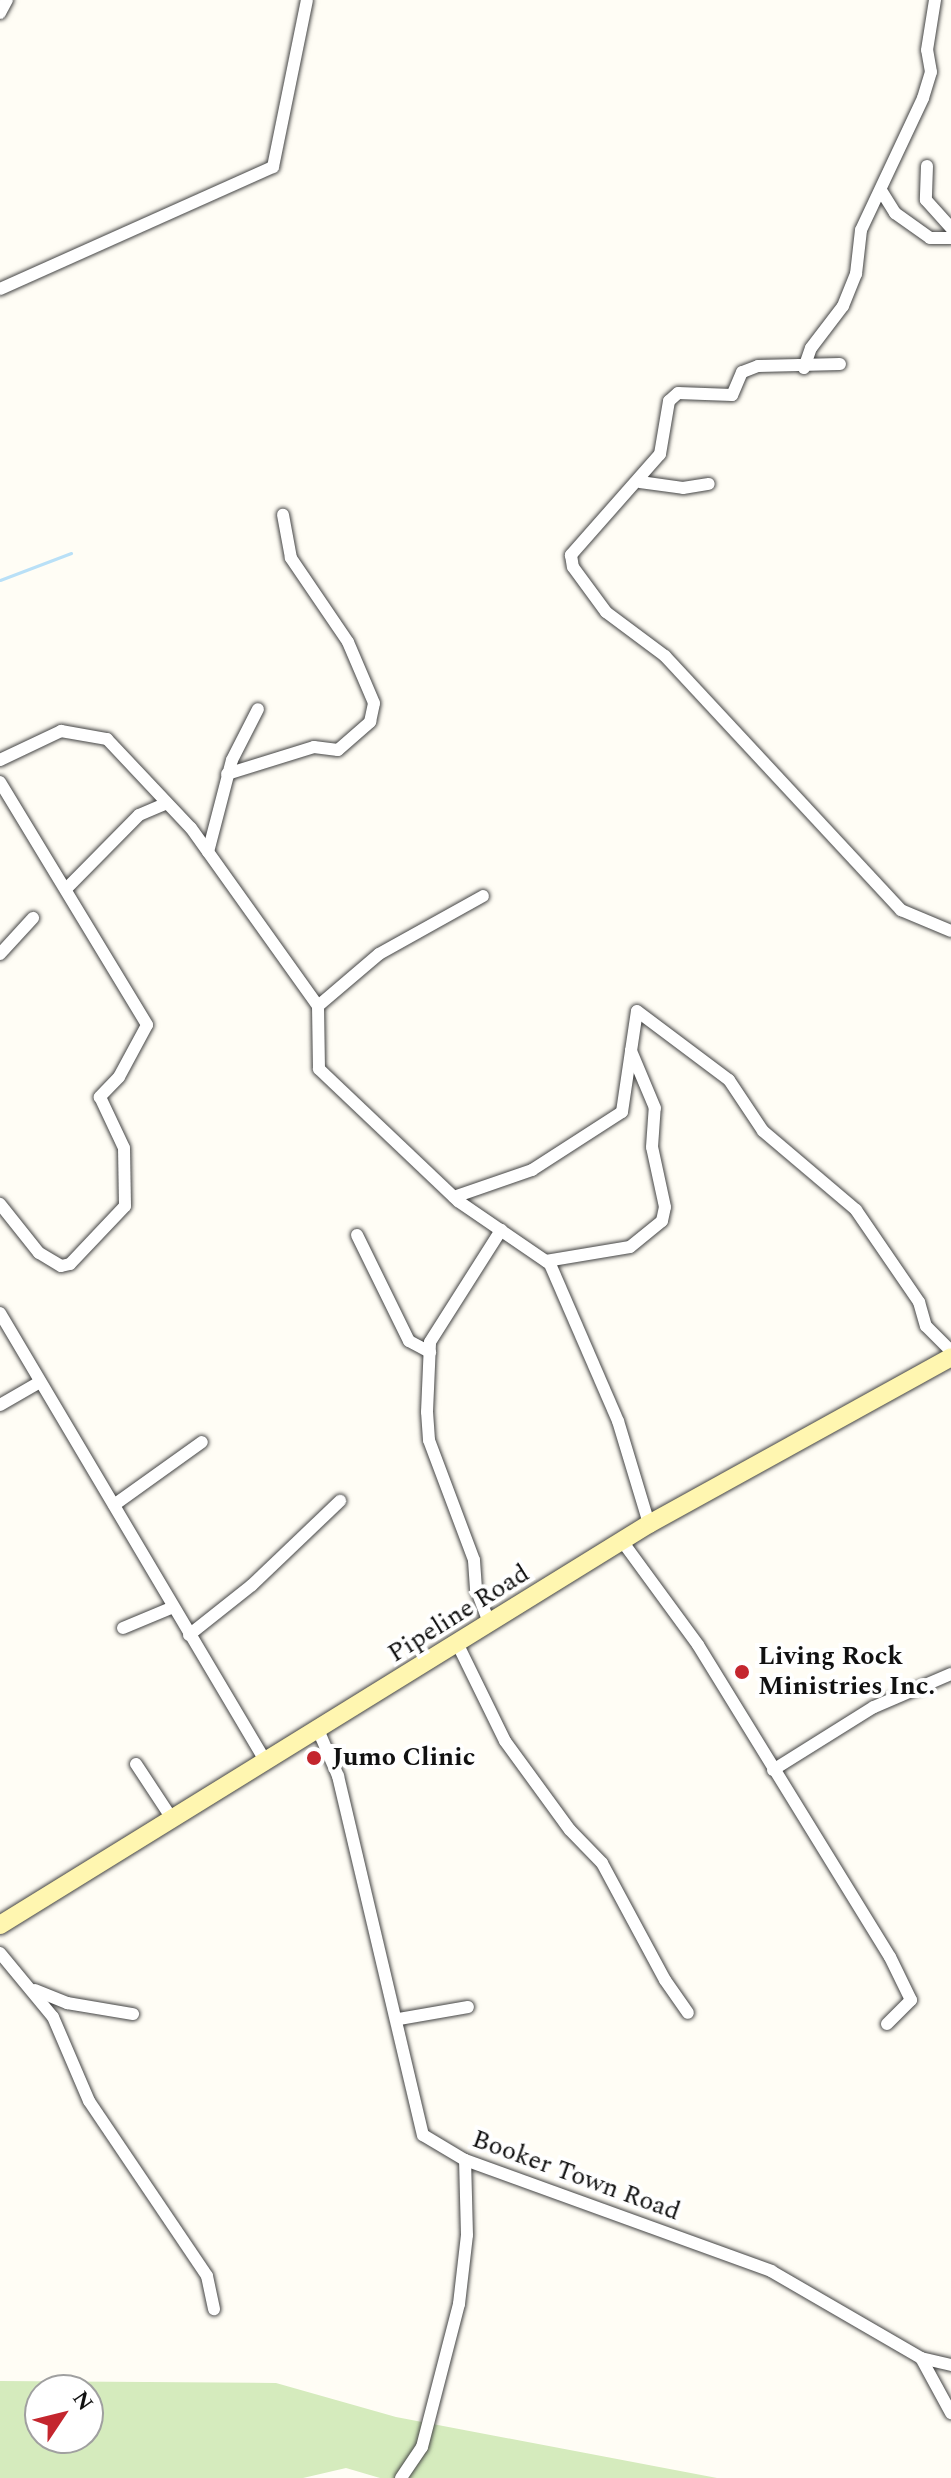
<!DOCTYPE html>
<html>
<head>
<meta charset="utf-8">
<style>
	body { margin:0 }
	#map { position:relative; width:951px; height:2478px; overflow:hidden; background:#fffdf5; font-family:Spectral,serif }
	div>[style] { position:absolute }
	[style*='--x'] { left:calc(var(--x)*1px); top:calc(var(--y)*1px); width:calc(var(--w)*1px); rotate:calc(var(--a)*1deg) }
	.green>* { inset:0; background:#d5ebbd }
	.stream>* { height:3px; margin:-1.5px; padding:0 1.5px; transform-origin:1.5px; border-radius:1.5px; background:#b9e0f7 }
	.roads { filter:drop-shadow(0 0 2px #444) drop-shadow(0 0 2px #444) }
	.street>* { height:12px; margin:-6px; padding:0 6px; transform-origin:6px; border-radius:6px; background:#fff }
	.secondary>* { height:18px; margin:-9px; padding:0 9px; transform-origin:9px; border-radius:9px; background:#fff6b0 }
	.dots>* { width:22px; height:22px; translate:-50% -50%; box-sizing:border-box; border:4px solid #fff; border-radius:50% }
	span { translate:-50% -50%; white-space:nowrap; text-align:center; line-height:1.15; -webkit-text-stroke:8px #fff; paint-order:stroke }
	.street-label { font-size:26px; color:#111 }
	.poi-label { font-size:26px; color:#111; font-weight:700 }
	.left { translate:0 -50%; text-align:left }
	.north { position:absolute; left:24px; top:2374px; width:80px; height:80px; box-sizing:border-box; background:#fff; border:2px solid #a0a0a0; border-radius:50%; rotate:55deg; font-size:22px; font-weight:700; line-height:32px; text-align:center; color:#111 }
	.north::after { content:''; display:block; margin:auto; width:28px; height:36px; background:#c4262e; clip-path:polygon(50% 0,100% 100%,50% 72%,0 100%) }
</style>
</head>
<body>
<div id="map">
	<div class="green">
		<div style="clip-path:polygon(evenodd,0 2381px,276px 2383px,396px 2417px,717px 2478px,380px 2478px,346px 2468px,303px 2478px,0 2478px,0 2381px,40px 2390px,88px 2390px,88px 2438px,40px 2438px,40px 2390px)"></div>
	</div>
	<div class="stream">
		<div style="--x:0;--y:580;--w:76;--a:-20.8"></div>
	</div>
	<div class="roads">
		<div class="street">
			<div style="--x:0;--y:13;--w:15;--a:-62"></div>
			<div style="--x:927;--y:166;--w:34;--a:92"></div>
			<div style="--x:926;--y:200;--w:38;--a:48"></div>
			<div style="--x:882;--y:192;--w:25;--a:58"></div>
			<div style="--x:895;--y:213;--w:43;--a:35.5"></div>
			<div style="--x:930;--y:238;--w:21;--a:0"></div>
			<div style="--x:0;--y:289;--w:299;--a:-24.1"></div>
			<div style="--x:273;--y:167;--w:170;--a:-78.5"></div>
			<div style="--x:840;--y:364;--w:82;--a:178.6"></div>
			<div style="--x:758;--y:366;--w:17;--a:159"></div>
			<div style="--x:742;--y:372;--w:25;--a:113"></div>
			<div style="--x:732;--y:395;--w:54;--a:-177.9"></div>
			<div style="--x:678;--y:393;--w:12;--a:138"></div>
			<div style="--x:669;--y:401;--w:54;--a:99.6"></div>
			<div style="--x:660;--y:454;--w:135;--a:131.4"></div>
			<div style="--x:571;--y:555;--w:12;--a:81"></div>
			<div style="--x:573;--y:567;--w:56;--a:53.7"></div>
			<div style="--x:606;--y:612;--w:74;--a:36.7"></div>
			<div style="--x:665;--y:656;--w:347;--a:47.1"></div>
			<div style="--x:901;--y:910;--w:54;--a:22.8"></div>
			<div style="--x:804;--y:368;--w:21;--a:-71"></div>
			<div style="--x:811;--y:348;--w:53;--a:-52.7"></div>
			<div style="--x:843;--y:306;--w:35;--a:-68"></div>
			<div style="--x:856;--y:274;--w:44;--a:-83.5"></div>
			<div style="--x:861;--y:230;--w:146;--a:-64.8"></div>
			<div style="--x:923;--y:98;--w:27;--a:-73"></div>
			<div style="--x:931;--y:72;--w:22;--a:-100"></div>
			<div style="--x:927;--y:50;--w:51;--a:-80.9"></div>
			<div style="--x:640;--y:482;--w:43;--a:7.9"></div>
			<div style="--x:683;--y:488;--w:26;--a:-9"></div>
			<div style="--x:0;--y:760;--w:68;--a:-25.4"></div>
			<div style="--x:61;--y:731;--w:47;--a:9.9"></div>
			<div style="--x:107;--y:739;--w:122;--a:46.7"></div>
			<div style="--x:191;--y:828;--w:219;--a:54.5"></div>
			<div style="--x:318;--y:1006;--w:63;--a:89.1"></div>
			<div style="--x:319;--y:1069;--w:192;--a:43.5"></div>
			<div style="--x:458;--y:1201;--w:112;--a:34.4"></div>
			<div style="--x:550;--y:1264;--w:171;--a:66.6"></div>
			<div style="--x:618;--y:1421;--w:108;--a:73.2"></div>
			<div style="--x:227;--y:774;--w:91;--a:-17.2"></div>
			<div style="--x:314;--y:747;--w:24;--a:7"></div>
			<div style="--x:338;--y:750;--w:43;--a:-41.2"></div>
			<div style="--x:370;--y:722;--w:19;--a:-78"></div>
			<div style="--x:374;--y:703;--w:66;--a:-113.1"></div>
			<div style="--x:348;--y:642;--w:102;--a:-124.2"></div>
			<div style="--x:291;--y:558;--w:44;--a:-100.5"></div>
			<div style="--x:0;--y:782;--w:284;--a:58.8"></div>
			<div style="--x:147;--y:1025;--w:59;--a:118.3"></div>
			<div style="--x:119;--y:1077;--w:28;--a:134"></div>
			<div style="--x:100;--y:1097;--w:56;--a:64.8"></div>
			<div style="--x:124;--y:1148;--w:58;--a:89"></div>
			<div style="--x:125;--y:1206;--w:80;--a:133.5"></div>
			<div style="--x:70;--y:1264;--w:9;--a:167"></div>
			<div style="--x:61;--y:1266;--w:26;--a:-149"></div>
			<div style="--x:39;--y:1253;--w:63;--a:-128.5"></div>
			<div style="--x:208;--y:852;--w:95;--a:-75.4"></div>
			<div style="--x:232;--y:760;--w:57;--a:-63"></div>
			<div style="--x:66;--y:889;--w:104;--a:-45.4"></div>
			<div style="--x:139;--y:815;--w:30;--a:-23"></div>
			<div style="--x:0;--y:954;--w:49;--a:-47.5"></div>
			<div style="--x:318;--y:1006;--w:80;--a:-40.4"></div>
			<div style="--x:379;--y:954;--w:119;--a:-29.1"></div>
			<div style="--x:454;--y:1197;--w:83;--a:-19.1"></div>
			<div style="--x:532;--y:1170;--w:107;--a:-32.8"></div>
			<div style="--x:622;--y:1112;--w:62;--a:-81.6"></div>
			<div style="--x:357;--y:1235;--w:118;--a:63.9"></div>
			<div style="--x:409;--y:1341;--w:24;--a:28"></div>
			<div style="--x:546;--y:1261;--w:85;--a:-9.5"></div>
			<div style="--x:630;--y:1247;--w:41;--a:-39.1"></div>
			<div style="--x:662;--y:1221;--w:14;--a:-78"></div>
			<div style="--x:665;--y:1207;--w:61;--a:-102.2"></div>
			<div style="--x:652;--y:1147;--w:39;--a:-86"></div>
			<div style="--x:655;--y:1108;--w:62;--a:-112.8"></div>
			<div style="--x:631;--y:1051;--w:40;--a:-81.5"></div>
			<div style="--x:637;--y:1011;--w:115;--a:36.9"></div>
			<div style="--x:729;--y:1080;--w:61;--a:56.3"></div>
			<div style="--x:763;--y:1131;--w:122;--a:40.3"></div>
			<div style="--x:856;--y:1210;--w:112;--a:55.6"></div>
			<div style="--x:919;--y:1302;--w:25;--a:74"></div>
			<div style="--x:926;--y:1326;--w:35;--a:45"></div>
			<div style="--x:0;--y:1313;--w:522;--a:59.36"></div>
			<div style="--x:0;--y:1405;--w:46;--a:-29.9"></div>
			<div style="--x:114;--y:1505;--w:108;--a:-35.6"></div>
			<div style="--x:622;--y:1541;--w:129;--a:53.8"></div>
			<div style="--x:698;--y:1645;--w:366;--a:58.4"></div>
			<div style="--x:890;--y:1957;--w:48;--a:64"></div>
			<div style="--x:911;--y:2000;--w:34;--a:135"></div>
			<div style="--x:490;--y:1625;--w:39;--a:-111"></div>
			<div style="--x:476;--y:1589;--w:29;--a:-94"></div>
			<div style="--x:474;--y:1560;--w:128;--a:-110.6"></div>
			<div style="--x:429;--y:1440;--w:28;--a:-94"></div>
			<div style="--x:427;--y:1412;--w:70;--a:-87.5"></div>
			<div style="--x:430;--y:1342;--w:133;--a:-57.6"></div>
			<div style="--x:123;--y:1628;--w:52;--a:-22.6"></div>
			<div style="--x:189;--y:1635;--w:80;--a:-38.4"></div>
			<div style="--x:252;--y:1585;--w:122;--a:-43.7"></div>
			<div style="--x:458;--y:1645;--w:107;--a:63.9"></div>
			<div style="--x:505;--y:1741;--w:110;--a:53.9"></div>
			<div style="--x:570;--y:1830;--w:46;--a:45.9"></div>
			<div style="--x:602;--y:1863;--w:133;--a:61.7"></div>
			<div style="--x:665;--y:1980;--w:40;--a:55.1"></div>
			<div style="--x:319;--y:1732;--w:48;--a:66.6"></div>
			<div style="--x:338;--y:1776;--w:369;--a:76.7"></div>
			<div style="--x:423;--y:2135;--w:49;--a:30.8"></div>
			<div style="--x:465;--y:2160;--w:326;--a:19.9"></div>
			<div style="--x:771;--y:2271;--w:173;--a:30.1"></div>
			<div style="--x:921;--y:2358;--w:31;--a:13"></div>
			<div style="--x:136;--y:1764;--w:64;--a:56.6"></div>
			<div style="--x:773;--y:1770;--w:119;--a:-32"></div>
			<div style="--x:874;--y:1707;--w:84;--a:-23.2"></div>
			<div style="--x:0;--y:1953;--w:83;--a:50.4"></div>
			<div style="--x:53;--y:2017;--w:91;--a:66.8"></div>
			<div style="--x:89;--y:2101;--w:211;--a:56"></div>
			<div style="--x:207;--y:2276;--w:34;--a:78"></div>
			<div style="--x:35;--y:1990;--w:35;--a:22"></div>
			<div style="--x:67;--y:2003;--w:67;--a:9.5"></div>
			<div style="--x:399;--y:2019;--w:70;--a:-9.9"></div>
			<div style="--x:921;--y:2358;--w:63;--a:61.4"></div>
			<div style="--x:401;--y:2478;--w:37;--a:-56"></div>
			<div style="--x:422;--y:2447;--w:148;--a:-75.5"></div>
			<div style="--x:459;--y:2304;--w:69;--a:-83.4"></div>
			<div style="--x:467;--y:2235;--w:75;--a:-91.5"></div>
		</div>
		<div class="secondary">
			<div style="--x:0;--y:1925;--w:763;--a:-31.71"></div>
			<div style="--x:649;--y:1524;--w:345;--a:-28.9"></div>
		</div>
	</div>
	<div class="dots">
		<div style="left:742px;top:1672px;background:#c4262e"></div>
		<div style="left:314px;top:1758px;background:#c4262e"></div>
	</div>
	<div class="street-label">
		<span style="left:459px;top:1614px;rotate:-32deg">Pipeline Road</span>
		<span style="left:576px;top:2176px;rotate:20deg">Booker Town Road</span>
	</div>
	<div class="poi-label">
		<span class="left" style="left:758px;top:1672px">Living Rock<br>Ministries Inc.</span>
		<span class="left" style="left:332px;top:1758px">Jumo Clinic</span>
	</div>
	<div class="north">N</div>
</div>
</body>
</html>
